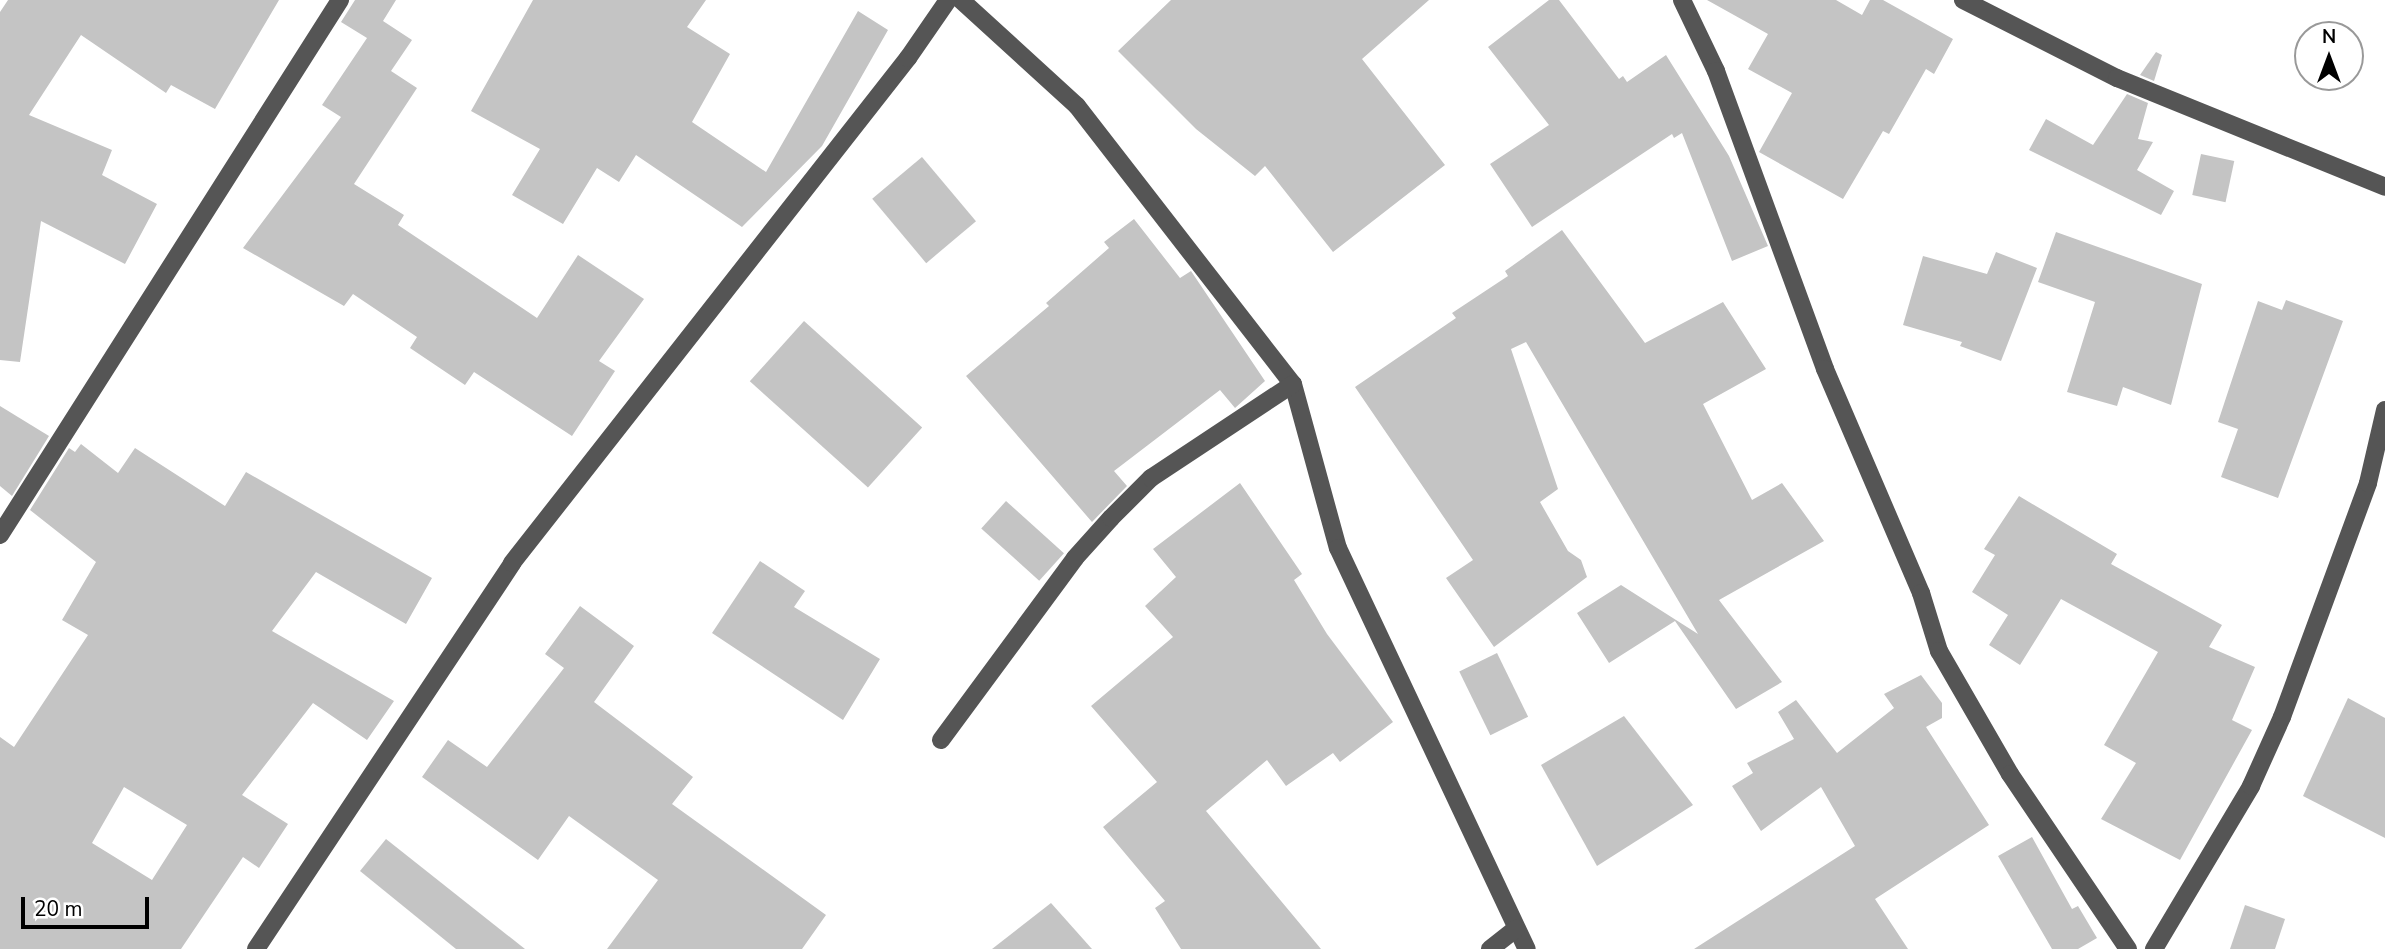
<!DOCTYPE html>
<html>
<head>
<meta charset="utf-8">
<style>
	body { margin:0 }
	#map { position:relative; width:2385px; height:949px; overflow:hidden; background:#fff; font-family:"Nunito Sans",sans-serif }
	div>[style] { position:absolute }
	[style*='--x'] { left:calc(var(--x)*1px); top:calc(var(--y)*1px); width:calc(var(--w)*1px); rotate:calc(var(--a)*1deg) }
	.building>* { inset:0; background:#c4c4c4; transform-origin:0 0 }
	.minor>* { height:18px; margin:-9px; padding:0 9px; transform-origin:9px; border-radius:9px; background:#555 }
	span { translate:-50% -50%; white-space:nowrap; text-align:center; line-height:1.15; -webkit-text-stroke:7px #fff; paint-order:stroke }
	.north { position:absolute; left:2294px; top:21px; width:70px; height:70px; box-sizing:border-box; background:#fff; border:2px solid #999; border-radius:50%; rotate:0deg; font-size:19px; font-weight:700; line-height:28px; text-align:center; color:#000 }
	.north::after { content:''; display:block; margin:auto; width:24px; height:32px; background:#000; clip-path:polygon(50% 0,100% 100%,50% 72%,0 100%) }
	.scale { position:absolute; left:21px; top:897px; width:128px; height:32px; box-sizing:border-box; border:4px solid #000; border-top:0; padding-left:9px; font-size:21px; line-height:24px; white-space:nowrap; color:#000; -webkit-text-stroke:5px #fff; paint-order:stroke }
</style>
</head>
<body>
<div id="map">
	<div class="building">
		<div style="clip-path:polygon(8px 0,279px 0,215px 109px,171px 85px,166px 93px,81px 35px,29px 115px,112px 150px,102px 175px,157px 204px,125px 264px,41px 221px,20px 362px,0 360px,0 12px)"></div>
		<div style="clip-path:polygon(355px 0,396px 0,383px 21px,412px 40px,391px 71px,417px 88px,354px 184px,404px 215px,398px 225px,537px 318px,578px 255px,644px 299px,599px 361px,615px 371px,572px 436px,474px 372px,465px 385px,410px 348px,417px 337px,353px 294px,344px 306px,243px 248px,341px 117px,322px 105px,367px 38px,341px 22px)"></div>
		<div style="clip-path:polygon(533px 0,706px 0,687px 27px,730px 54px,692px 122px,766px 172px,858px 11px,888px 30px,822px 146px,742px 227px,636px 155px,619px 182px,597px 168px,563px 224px,512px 195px,540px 149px,471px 111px)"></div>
		<div style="clip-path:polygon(1171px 0,1429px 0,1362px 59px,1445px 165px,1333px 252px,1265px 166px,1255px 176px,1196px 129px,1118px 51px)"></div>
		<div style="clip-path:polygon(1549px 0,1559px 0,1619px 79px,1623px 76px,1627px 82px,1666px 55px,1729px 156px,1768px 246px,1732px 261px,1682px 133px,1674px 138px,1672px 134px,1532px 227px,1490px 164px,1549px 125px,1488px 47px)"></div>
		<div style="clip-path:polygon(1707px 0,1836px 0,1862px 15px,1870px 0,1883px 0,1953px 39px,1934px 74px,1926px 69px,1889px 134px,1883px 131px,1843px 199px,1759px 152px,1792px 93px,1748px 69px,1768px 34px)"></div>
		<div style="clip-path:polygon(2156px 52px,2162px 55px,2154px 81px,2140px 75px)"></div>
		<div style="clip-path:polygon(2127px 94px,2148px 103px,2138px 139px,2153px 142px,2137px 170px,2174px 191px,2161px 215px,2029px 150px,2046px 119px,2093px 145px)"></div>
		<div style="left:2201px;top:154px;width:34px;height:42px;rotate:12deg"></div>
		<div style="left:922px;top:157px;width:84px;height:65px;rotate:50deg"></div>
		<div style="clip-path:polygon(1134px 219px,1180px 278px,1191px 271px,1265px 381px,1235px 408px,1220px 390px,1114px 471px,1127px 486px,1092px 522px,966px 376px,1049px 306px,1046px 303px,1109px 248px,1104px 242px)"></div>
		<div style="clip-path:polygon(1562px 230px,1645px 343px,1723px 302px,1766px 369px,1703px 404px,1752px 500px,1782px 483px,1824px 541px,1719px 600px,1782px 682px,1736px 709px,1675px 621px,1609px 663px,1577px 613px,1621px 585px,1698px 634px,1526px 342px,1511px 349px,1558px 489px,1540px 502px,1568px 551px,1581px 560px,1587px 577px,1494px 647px,1446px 578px,1473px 560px,1355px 387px,1456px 318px,1452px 313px,1508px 276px,1505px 271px)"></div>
		<div style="clip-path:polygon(2056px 232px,2202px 284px,2171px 405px,2123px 387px,2117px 406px,2067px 392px,2095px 302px,2038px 282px)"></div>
		<div style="clip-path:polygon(1996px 252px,2037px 268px,2001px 361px,1960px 346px,1962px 342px,1903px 325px,1923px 256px,1987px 274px)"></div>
		<div style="clip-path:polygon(2286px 300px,2343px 321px,2278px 498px,2221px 477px,2238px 429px,2218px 422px,2258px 301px,2282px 310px)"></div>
		<div style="left:804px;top:321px;width:159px;height:81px;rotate:42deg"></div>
		<div style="clip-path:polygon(0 406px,49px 436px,12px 496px,0 486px)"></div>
		<div style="clip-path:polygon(evenodd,81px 444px,118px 473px,135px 448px,225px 506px,246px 472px,432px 578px,406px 624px,316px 572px,272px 631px,394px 701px,367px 740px,313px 703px,242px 795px,288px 824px,259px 868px,243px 857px,181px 949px,0 949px,0 737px,14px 747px,88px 635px,62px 620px,96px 562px,30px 510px,69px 448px,75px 452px,81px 444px,124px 787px,187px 825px,152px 880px,92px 843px,124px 787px)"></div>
		<div style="clip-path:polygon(1240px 483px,1302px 574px,1294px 580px,1327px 634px,1393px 722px,1340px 762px,1333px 753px,1286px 786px,1267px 760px,1206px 811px,1321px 949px,1181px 949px,1155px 908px,1165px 901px,1103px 827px,1157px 782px,1091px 706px,1173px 637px,1145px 606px,1176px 577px,1153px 549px)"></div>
		<div style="clip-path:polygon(2019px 496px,2117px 554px,2111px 564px,2222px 625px,2209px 647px,2255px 667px,2232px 720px,2252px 730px,2180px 860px,2101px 819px,2136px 763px,2104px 745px,2158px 652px,2061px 599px,2020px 665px,1989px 645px,2008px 615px,1972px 592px,1995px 555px,1984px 549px)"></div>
		<div style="left:1006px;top:501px;width:78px;height:37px;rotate:42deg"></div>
		<div style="clip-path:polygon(760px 561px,805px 591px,794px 607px,880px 659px,843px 720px,712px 633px)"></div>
		<div style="clip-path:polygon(580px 606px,634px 646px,594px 702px,693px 777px,672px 804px,826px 915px,802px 949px,607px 949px,658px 880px,569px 816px,538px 860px,422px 777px,448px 740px,487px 767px,564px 668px,545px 654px)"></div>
		<div style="left:1497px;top:653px;width:71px;height:42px;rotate:64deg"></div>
		<div style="clip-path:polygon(1921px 675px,1942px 703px,1942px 718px,1926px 727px,1989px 825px,1875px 899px,1908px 949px,1694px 949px,1855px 846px,1821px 787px,1761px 831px,1732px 786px,1753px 773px,1747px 763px,1794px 739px,1778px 712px,1796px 700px,1837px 753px,1894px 708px,1884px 694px)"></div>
		<div style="clip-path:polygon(2348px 698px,2385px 718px,2385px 838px,2303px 796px)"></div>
		<div style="clip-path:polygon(1624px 716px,1693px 805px,1597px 866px,1541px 765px)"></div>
		<div style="clip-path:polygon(2032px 837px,2072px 909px,2078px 906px,2097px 938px,2078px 949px,2052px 949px,1998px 856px)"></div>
		<div style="clip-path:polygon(386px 839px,525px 949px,456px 949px,360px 871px)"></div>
		<div style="clip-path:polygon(1051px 903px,1092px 949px,992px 949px)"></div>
		<div style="clip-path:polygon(2245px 905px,2285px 919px,2275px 949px,2230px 949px)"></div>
	</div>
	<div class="minor">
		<div style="--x:961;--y:0;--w:157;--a:42.4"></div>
		<div style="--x:1077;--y:106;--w:352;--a:52.2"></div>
		<div style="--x:1293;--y:384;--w:170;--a:74.7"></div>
		<div style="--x:1338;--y:548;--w:443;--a:64.8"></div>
		<div style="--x:1682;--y:0;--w:79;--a:64.4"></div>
		<div style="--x:1716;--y:71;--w:317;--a:69.9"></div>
		<div style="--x:1825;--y:369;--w:244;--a:66.8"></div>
		<div style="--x:1921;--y:593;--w:61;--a:72.8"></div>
		<div style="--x:1939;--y:651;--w:142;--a:60"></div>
		<div style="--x:2010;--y:774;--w:211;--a:56"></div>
		<div style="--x:1963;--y:0;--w:173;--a:26.9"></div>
		<div style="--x:2117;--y:78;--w:289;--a:22.1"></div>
		<div style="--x:0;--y:535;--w:634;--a:-57.56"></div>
		<div style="--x:941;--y:740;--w:226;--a:-53.6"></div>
		<div style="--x:1075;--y:558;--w:54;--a:-48"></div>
		<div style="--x:1111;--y:518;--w:57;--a:-45"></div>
		<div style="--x:1151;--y:478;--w:170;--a:-33.5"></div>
		<div style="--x:256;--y:949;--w:463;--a:-56.4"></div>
		<div style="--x:512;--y:563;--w:642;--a:-51.9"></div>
		<div style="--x:908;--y:58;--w:70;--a:-55.4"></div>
		<div style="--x:1490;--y:949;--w:33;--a:-38"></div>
		<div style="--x:2154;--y:949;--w:190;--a:-59.2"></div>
		<div style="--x:2251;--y:786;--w:76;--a:-65.8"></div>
		<div style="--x:2282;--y:717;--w:249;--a:-69.8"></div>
		<div style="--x:2368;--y:483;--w:75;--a:-76.9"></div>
	</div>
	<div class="north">N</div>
	<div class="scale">20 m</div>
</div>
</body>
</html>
